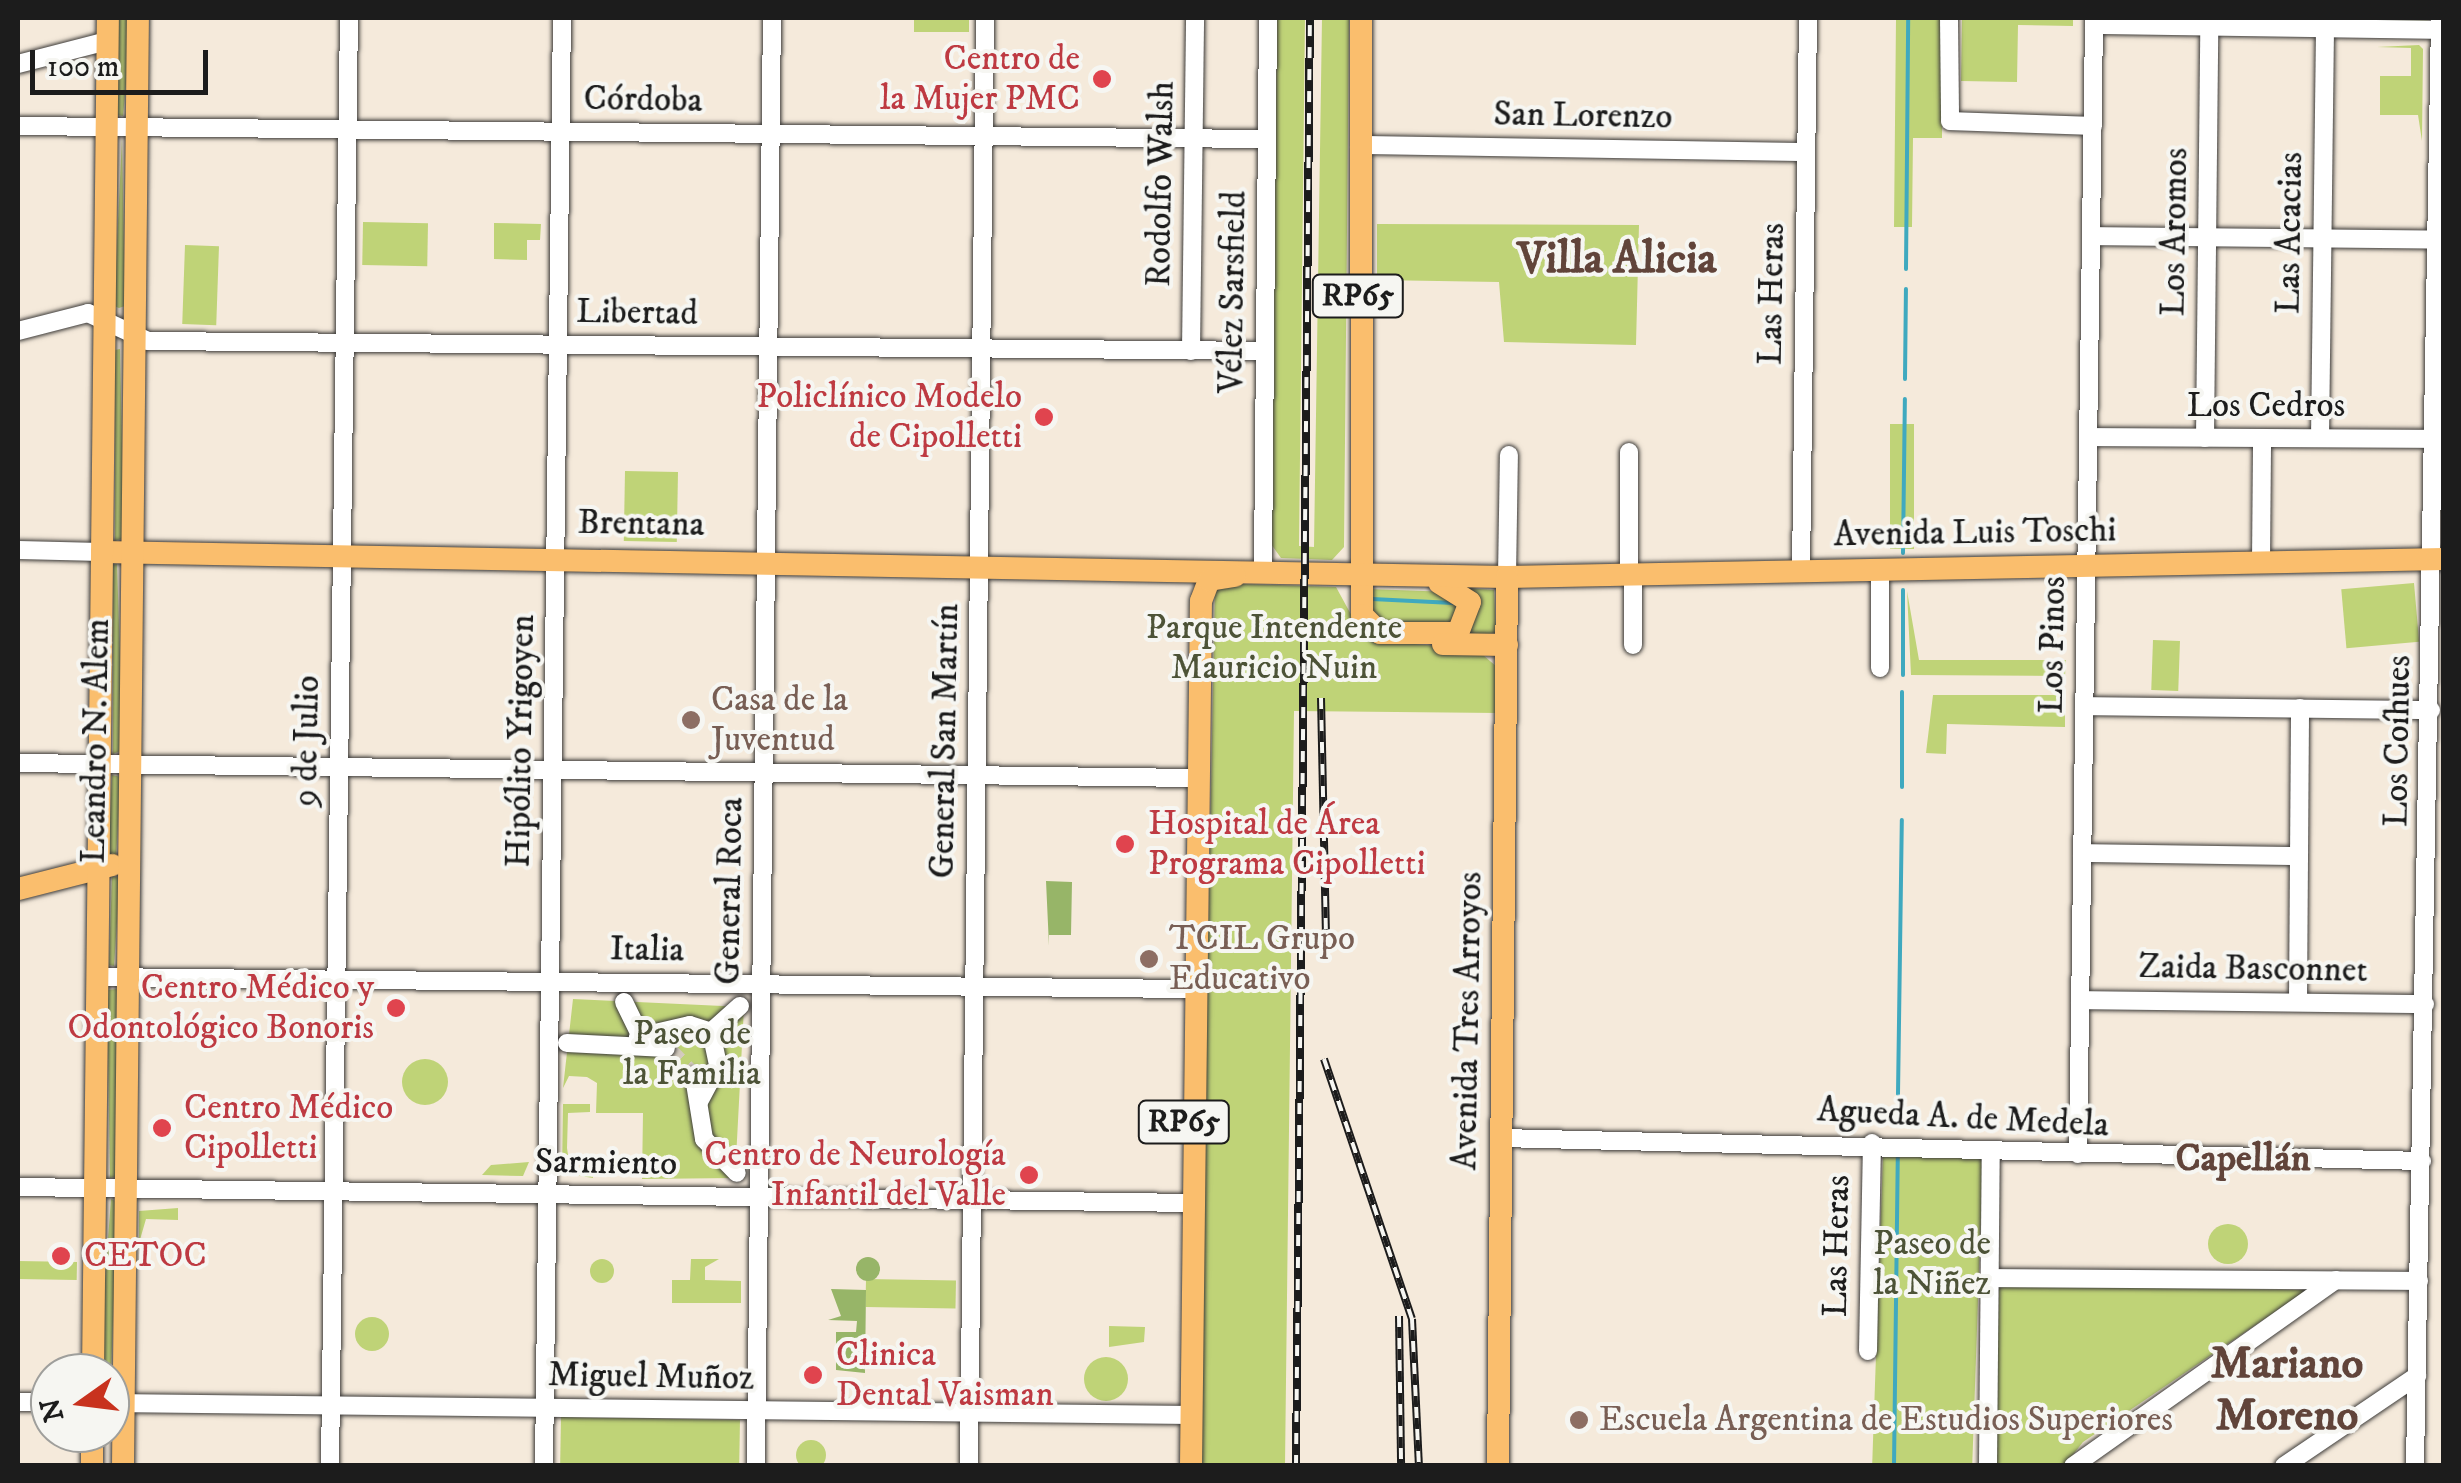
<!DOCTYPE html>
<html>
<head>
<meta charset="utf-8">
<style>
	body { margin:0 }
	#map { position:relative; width:2461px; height:1483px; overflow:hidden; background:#f5eadb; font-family:"IM FELL DW Pica",serif }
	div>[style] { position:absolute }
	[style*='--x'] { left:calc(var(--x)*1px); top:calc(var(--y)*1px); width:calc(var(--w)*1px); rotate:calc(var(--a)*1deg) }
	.green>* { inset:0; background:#bfd377; transform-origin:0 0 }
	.round { border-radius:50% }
	.forest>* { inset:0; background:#97b568 }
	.stream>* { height:4px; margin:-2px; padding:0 2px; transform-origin:2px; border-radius:2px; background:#3fa9bf }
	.minor-tunnel>* { height:18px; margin-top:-9px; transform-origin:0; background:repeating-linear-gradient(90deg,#d4cbbe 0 18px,transparent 0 27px) }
	.roads { filter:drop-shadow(0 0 2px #3d3b39) drop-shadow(0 0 2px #3d3b39) }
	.minor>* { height:18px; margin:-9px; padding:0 9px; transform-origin:9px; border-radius:9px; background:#fff }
	.major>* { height:22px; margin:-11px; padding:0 11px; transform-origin:11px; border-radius:11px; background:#fabe6d }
	.rail>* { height:8px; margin-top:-4px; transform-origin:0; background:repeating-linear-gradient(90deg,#f6f6f2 0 11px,#1c1c1c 0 22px); box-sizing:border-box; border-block:2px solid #1c1c1c }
	.dots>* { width:28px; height:28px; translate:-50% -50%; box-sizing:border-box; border:5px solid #f6f6f2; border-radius:50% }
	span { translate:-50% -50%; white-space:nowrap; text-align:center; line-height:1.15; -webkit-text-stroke:8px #f6f6f2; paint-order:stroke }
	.shield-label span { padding:2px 8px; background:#f6f6f2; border:2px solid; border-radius:8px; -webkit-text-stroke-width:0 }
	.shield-label { font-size:32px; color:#1c1c1c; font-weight:700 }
	.health-label { font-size:35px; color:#be3a42 }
	.right { translate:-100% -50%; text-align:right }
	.left { translate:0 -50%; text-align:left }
	.street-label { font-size:35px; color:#1c1c1c }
	.park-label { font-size:35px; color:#4d5337 }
	.education-label { font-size:35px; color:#785e54 }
	.neighbourhood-label { font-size:38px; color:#61443a; font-weight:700 }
	.district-label { font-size:45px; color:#61443a; font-weight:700 }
	.frame { position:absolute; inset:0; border:20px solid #1c1c1c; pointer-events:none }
	.north { position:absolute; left:30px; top:1353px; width:100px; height:100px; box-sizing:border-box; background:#f6f6f2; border:2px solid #9f9f9c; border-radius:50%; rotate:256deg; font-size:28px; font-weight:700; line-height:40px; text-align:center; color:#1c1c1c }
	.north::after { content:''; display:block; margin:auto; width:35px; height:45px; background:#c8321e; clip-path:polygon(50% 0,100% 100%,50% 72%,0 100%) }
	.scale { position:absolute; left:30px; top:50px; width:178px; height:45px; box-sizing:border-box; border:5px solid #1c1c1c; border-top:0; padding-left:12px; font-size:30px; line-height:35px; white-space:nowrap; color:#1c1c1c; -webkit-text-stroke:8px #f6f6f2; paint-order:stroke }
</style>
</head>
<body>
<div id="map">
	<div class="green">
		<div style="clip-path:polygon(113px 18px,132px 18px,123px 116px,117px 115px)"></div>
		<div style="left:914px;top:18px;width:55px;height:14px"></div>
		<div style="clip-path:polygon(1277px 18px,1305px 18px,1299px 546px,1314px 547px,1322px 18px,1349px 18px,1344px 547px,1332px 560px,1281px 558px,1271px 544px)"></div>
		<div style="clip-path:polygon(1896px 18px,1943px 18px,1942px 138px,1913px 138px,1912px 227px,1894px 227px)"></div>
		<div style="clip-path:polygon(1962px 18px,2073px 18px,2073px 26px,2018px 25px,2017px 82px,1961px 81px)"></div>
		<div style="clip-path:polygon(2104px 18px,2431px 18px,2426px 22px)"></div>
		<div style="clip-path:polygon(2419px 45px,2423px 49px,2422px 141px,2418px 115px,2380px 115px,2380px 76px,2411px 76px,2411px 48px,2377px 47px)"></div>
		<div style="clip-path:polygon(122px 138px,125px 306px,119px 308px,114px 306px)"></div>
		<div style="left:363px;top:222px;width:65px;height:43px;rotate:1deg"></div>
		<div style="clip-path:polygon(494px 223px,541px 224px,540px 240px,527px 240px,527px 260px,494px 259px)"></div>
		<div style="clip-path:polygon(1377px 224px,1639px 225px,1636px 345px,1504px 342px,1499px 282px,1377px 280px)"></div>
		<div style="left:185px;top:245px;width:34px;height:79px;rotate:2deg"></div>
		<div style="clip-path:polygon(120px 349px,124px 538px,115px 541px,115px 350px)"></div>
		<div style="left:1890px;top:424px;width:24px;height:125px"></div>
		<div style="left:625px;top:471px;width:53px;height:70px;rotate:1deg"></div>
		<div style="clip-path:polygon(117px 564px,123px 750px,113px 754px,113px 565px)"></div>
		<div style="clip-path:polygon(1215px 583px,1336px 587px,1365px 640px,1476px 649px,1497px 667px,1498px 713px,1294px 711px,1285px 1465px,1198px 1466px)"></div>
		<div style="left:2414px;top:583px;width:59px;height:73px;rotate:85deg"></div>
		<div style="clip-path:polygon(1466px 588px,1494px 590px,1496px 633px,1460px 638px,1476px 613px)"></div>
		<div style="clip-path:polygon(1368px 589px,1451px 592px,1463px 622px,1374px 625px)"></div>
		<div style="clip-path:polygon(1907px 591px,1919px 660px,2066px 660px,2065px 676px,1911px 675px)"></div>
		<div style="left:2153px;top:640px;width:27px;height:50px;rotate:2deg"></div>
		<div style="clip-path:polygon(1933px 695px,2065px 695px,2065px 727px,1947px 724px,1946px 754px,1926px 753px)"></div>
		<div style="clip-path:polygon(112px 775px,121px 777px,116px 856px,108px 854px)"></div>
		<div style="clip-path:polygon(112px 876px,120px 878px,114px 966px,109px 965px)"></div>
		<div style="clip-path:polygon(117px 989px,115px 1177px,110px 1178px,107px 990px)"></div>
		<div style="clip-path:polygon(573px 999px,744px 1007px,735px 1178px,642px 1179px,643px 1113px,596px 1113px,597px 1083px,587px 1077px,569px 1076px,563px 1088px)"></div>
		<div class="round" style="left:402px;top:1059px;width:46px;height:46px"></div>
		<div style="clip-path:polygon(563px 1104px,590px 1104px,590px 1112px,568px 1113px,567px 1148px,571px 1175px,593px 1170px,593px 1178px,562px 1173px)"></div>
		<div style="left:1883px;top:1155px;width:100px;height:311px;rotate:2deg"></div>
		<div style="clip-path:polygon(529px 1162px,523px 1176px,482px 1175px,491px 1165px)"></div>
		<div style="clip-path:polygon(111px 1199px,118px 1202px,110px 1394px,110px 1373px,98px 1373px)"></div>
		<div style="clip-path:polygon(178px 1208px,178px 1220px,146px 1219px,139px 1243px,139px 1211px)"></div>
		<div class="round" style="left:2208px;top:1224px;width:40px;height:40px"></div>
		<div style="clip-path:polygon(691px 1259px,719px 1259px,705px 1267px,705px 1280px,741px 1281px,741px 1303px,672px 1303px,672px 1280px,690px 1280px)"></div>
		<div class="round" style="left:590px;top:1259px;width:24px;height:24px"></div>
		<div style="left:18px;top:1261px;width:59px;height:18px;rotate:1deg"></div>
		<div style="left:866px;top:1279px;width:90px;height:28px;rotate:1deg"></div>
		<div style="clip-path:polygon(1999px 1288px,2006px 1286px,2307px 1290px,2083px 1442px,2065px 1465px,1995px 1466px)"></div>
		<div class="round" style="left:355px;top:1317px;width:34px;height:34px"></div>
		<div style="clip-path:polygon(1109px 1326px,1145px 1327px,1144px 1342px,1109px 1347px)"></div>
		<div class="round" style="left:1084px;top:1357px;width:44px;height:44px"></div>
		<div style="left:561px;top:1417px;width:179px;height:49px;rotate:1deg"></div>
		<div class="round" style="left:796px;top:1440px;width:30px;height:30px"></div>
	</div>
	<div class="forest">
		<div style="clip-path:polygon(1046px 881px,1072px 882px,1071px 935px,1049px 935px,1049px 946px)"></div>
		<div class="round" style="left:856px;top:1257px;width:24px;height:24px"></div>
		<div style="clip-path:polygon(831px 1289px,866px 1290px,865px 1373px,836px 1370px,836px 1332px,856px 1332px,857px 1321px,828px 1320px,841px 1316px)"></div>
	</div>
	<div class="stream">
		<div style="--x:1906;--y:269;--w:251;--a:-89.5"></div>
		<div style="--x:1905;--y:379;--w:90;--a:-89.4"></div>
		<div style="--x:1903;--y:553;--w:154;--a:-89.3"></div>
		<div style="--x:1372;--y:599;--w:81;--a:2.8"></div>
		<div style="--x:1903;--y:675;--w:85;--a:-90"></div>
		<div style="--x:1902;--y:787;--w:95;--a:-90"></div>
		<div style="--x:1898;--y:1094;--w:274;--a:-89.2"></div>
		<div style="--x:1894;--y:1466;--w:311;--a:-89.3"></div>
	</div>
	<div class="minor-tunnel">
		<div style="--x:666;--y:1048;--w:40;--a:46"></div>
	</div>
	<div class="roads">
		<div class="minor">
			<div style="--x:1949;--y:18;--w:103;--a:89.4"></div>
			<div style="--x:1950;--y:121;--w:143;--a:2"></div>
			<div style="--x:2094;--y:25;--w:346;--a:0.8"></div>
			<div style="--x:18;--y:64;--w:92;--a:-14.5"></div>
			<div style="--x:18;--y:126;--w:1249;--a:0.6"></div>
			<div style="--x:1359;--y:145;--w:447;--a:0.9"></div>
			<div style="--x:2091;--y:236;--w:353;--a:0.6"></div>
			<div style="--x:18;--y:331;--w:72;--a:-14.4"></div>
			<div style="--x:88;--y:313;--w:66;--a:25"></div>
			<div style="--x:148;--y:341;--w:1117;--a:0.51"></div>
			<div style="--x:1191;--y:351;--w:333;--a:-89.3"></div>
			<div style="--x:2088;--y:437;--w:356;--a:0.3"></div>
			<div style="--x:2205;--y:438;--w:411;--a:-89.4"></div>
			<div style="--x:2320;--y:438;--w:409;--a:-89.3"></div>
			<div style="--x:18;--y:550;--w:84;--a:1.4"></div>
			<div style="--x:2261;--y:562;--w:124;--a:-89.5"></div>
			<div style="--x:1263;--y:567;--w:549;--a:-89.48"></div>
			<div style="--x:1880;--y:570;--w:98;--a:90"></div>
			<div style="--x:1801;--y:572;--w:554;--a:-89.28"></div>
			<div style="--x:1629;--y:575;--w:123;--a:-90"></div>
			<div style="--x:1507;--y:577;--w:122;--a:-89.1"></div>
			<div style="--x:1633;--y:645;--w:70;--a:-90"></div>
			<div style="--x:2084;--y:706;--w:347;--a:0.7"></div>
			<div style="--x:18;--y:763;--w:1181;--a:0.73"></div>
			<div style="--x:2082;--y:853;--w:217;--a:0.8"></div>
			<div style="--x:97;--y:977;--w:1100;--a:0.63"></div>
			<div style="--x:2080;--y:1000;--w:345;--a:0.7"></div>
			<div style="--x:624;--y:1002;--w:46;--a:64"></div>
			<div style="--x:2298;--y:1002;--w:294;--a:-89.6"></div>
			<div style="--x:711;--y:1032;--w:39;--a:-42"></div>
			<div style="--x:638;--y:1037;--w:53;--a:-13"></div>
			<div style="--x:690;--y:1025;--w:22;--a:18"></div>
			<div style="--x:711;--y:1032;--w:35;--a:78"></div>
			<div style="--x:718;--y:1066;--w:40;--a:118"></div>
			<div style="--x:567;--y:1043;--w:99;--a:2.9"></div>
			<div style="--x:694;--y:1077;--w:63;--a:80.8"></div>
			<div style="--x:704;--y:1139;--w:47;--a:45.9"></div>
			<div style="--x:1501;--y:1138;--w:921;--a:1.43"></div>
			<div style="--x:2078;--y:1154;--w:1136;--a:-89.19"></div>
			<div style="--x:18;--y:1187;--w:1176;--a:0.78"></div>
			<div style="--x:1990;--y:1278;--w:429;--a:0.4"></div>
			<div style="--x:1868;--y:1351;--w:208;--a:-88.9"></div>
			<div style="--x:18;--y:1402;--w:32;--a:0"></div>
			<div style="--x:110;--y:1403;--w:1082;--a:0.64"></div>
			<div style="--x:330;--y:1466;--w:1448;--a:-89.25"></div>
			<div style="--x:544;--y:1466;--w:1448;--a:-89.29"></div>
			<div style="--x:756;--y:1466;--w:1448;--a:-89.37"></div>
			<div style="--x:969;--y:1466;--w:1448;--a:-89.37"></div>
			<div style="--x:1988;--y:1466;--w:314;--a:-89.5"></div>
			<div style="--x:2073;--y:1466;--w:322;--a:-35.3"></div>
			<div style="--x:2284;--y:1466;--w:161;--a:-34.1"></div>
			<div style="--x:2415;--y:1466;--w:1448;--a:-89.01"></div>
		</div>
		<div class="major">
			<div style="--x:1361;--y:18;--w:597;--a:89.9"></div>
			<div style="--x:1362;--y:615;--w:25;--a:45"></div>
			<div style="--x:1380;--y:633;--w:78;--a:0"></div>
			<div style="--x:1458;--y:633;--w:33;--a:-69"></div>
			<div style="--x:1470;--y:602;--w:36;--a:-148"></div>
			<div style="--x:102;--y:552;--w:1405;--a:1.02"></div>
			<div style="--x:1507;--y:577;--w:937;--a:-1.1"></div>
			<div style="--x:1443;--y:644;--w:64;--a:0.9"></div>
			<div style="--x:18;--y:889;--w:97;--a:-14.3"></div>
			<div style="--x:93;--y:1373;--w:1355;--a:-89.37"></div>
			<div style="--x:92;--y:1466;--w:33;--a:-90"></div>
			<div style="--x:123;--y:1466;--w:1448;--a:-89.41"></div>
			<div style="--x:1191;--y:1466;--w:865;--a:-89.34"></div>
			<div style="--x:1201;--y:601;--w:22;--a:-69"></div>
			<div style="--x:1209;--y:580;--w:26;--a:-9"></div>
			<div style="--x:1498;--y:1466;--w:889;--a:-89.42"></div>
		</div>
	</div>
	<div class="rail">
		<div style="--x:1321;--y:698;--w:240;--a:88.8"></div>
		<div style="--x:1324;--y:1059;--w:274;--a:71.3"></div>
		<div style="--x:1412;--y:1319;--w:147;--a:87.3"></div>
		<div style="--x:1399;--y:1316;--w:150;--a:89.2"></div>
		<div style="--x:1296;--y:1466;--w:1448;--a:-89.45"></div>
	</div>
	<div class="dots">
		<div style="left:1102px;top:79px;background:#e0444e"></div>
		<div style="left:1044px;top:417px;background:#e0444e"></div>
		<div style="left:691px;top:720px;background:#8d6e63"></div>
		<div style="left:1125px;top:844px;background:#e0444e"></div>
		<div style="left:1149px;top:959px;background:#8d6e63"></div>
		<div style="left:396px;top:1008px;background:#e0444e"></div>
		<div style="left:162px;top:1128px;background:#e0444e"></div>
		<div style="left:1029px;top:1175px;background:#e0444e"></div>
		<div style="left:61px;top:1256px;background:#e0444e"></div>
		<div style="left:813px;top:1375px;background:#e0444e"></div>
		<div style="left:1579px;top:1420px;background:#8d6e63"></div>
	</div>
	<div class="shield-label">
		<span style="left:1358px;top:296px">RP65</span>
		<span style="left:1184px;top:1122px">RP65</span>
	</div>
	<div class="health-label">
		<span class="right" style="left:1080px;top:79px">Centro de<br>la Mujer PMC</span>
		<span class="right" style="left:1022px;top:417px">Policlínico Modelo<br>de Cipolletti</span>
		<span class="left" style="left:1148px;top:844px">Hospital de Área<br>Programa Cipolletti</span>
		<span class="right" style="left:374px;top:1008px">Centro Médico y<br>Odontológico Bonoris</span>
		<span class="left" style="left:184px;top:1128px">Centro Médico<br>Cipolletti</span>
		<span class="right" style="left:1006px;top:1175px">Centro de Neurología<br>Infantil del Valle</span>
		<span class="left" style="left:84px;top:1256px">CETOC</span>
		<span class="left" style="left:836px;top:1375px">Clinica<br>Dental Vaisman</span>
	</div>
	<div class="street-label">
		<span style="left:643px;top:100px;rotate:1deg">Córdoba</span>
		<span style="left:1583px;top:116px;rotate:1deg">San Lorenzo</span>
		<span style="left:1161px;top:184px;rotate:-89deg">Rodolfo Walsh</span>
		<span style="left:2175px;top:232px;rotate:-89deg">Los Aromos</span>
		<span style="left:2290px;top:233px;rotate:-89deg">Las Acacias</span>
		<span style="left:1233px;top:292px;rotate:-89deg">Vélez Sarsfield</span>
		<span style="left:1772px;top:294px;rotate:-89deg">Las Heras</span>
		<span style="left:637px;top:313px;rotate:1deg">Libertad</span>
		<span style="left:2266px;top:406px">Los Cedros</span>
		<span style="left:641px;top:524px;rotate:1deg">Brentana</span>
		<span style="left:1975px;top:533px;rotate:-1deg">Avenida Luis Toschi</span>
		<span style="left:2053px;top:645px;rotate:-89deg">Los Pinos</span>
		<span style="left:96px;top:741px;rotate:-89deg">Leandro N. Alem</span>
		<span style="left:307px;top:741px;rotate:-89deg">9 de Julio</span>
		<span style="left:521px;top:741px;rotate:-89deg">Hipólito Yrigoyen</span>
		<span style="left:945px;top:741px;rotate:-89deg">General San Martín</span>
		<span style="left:2398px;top:741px;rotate:-89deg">Los Coíhues</span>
		<span style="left:730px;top:891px;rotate:-89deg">General Roca</span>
		<span style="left:647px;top:950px;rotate:1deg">Italia</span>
		<span style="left:2253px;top:969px;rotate:1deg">Zaida Basconnet</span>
		<span style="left:1468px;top:1021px;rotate:-89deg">Avenida Tres Arroyos</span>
		<span style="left:1963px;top:1118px;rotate:3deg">Agueda A. de Medela</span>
		<span style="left:606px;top:1163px;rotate:1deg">Sarmiento</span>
		<span style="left:1837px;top:1246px;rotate:-89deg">Las Heras</span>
		<span style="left:651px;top:1377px;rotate:1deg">Miguel Muñoz</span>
	</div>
	<div class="park-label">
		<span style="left:1274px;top:648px">Parque Intendente<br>Mauricio Nuin</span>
		<span style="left:692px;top:1054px">Paseo de<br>la Familia</span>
		<span style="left:1932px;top:1264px">Paseo de<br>la Niñez</span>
	</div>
	<div class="education-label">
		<span class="left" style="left:711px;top:720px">Casa de la<br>Juventud</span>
		<span class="left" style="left:1169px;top:959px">TCIL Grupo<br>Educativo</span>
		<span class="left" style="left:1599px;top:1420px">Escuela Argentina de Estudios Superiores</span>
	</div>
	<div class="neighbourhood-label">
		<span style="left:2243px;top:1160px">Capellán</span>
	</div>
	<div class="district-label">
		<span style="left:1617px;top:260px">Villa Alicia</span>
		<span style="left:2287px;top:1391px">Mariano<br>Moreno</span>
	</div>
	<div class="frame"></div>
	<div class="north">N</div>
	<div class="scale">100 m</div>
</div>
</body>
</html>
